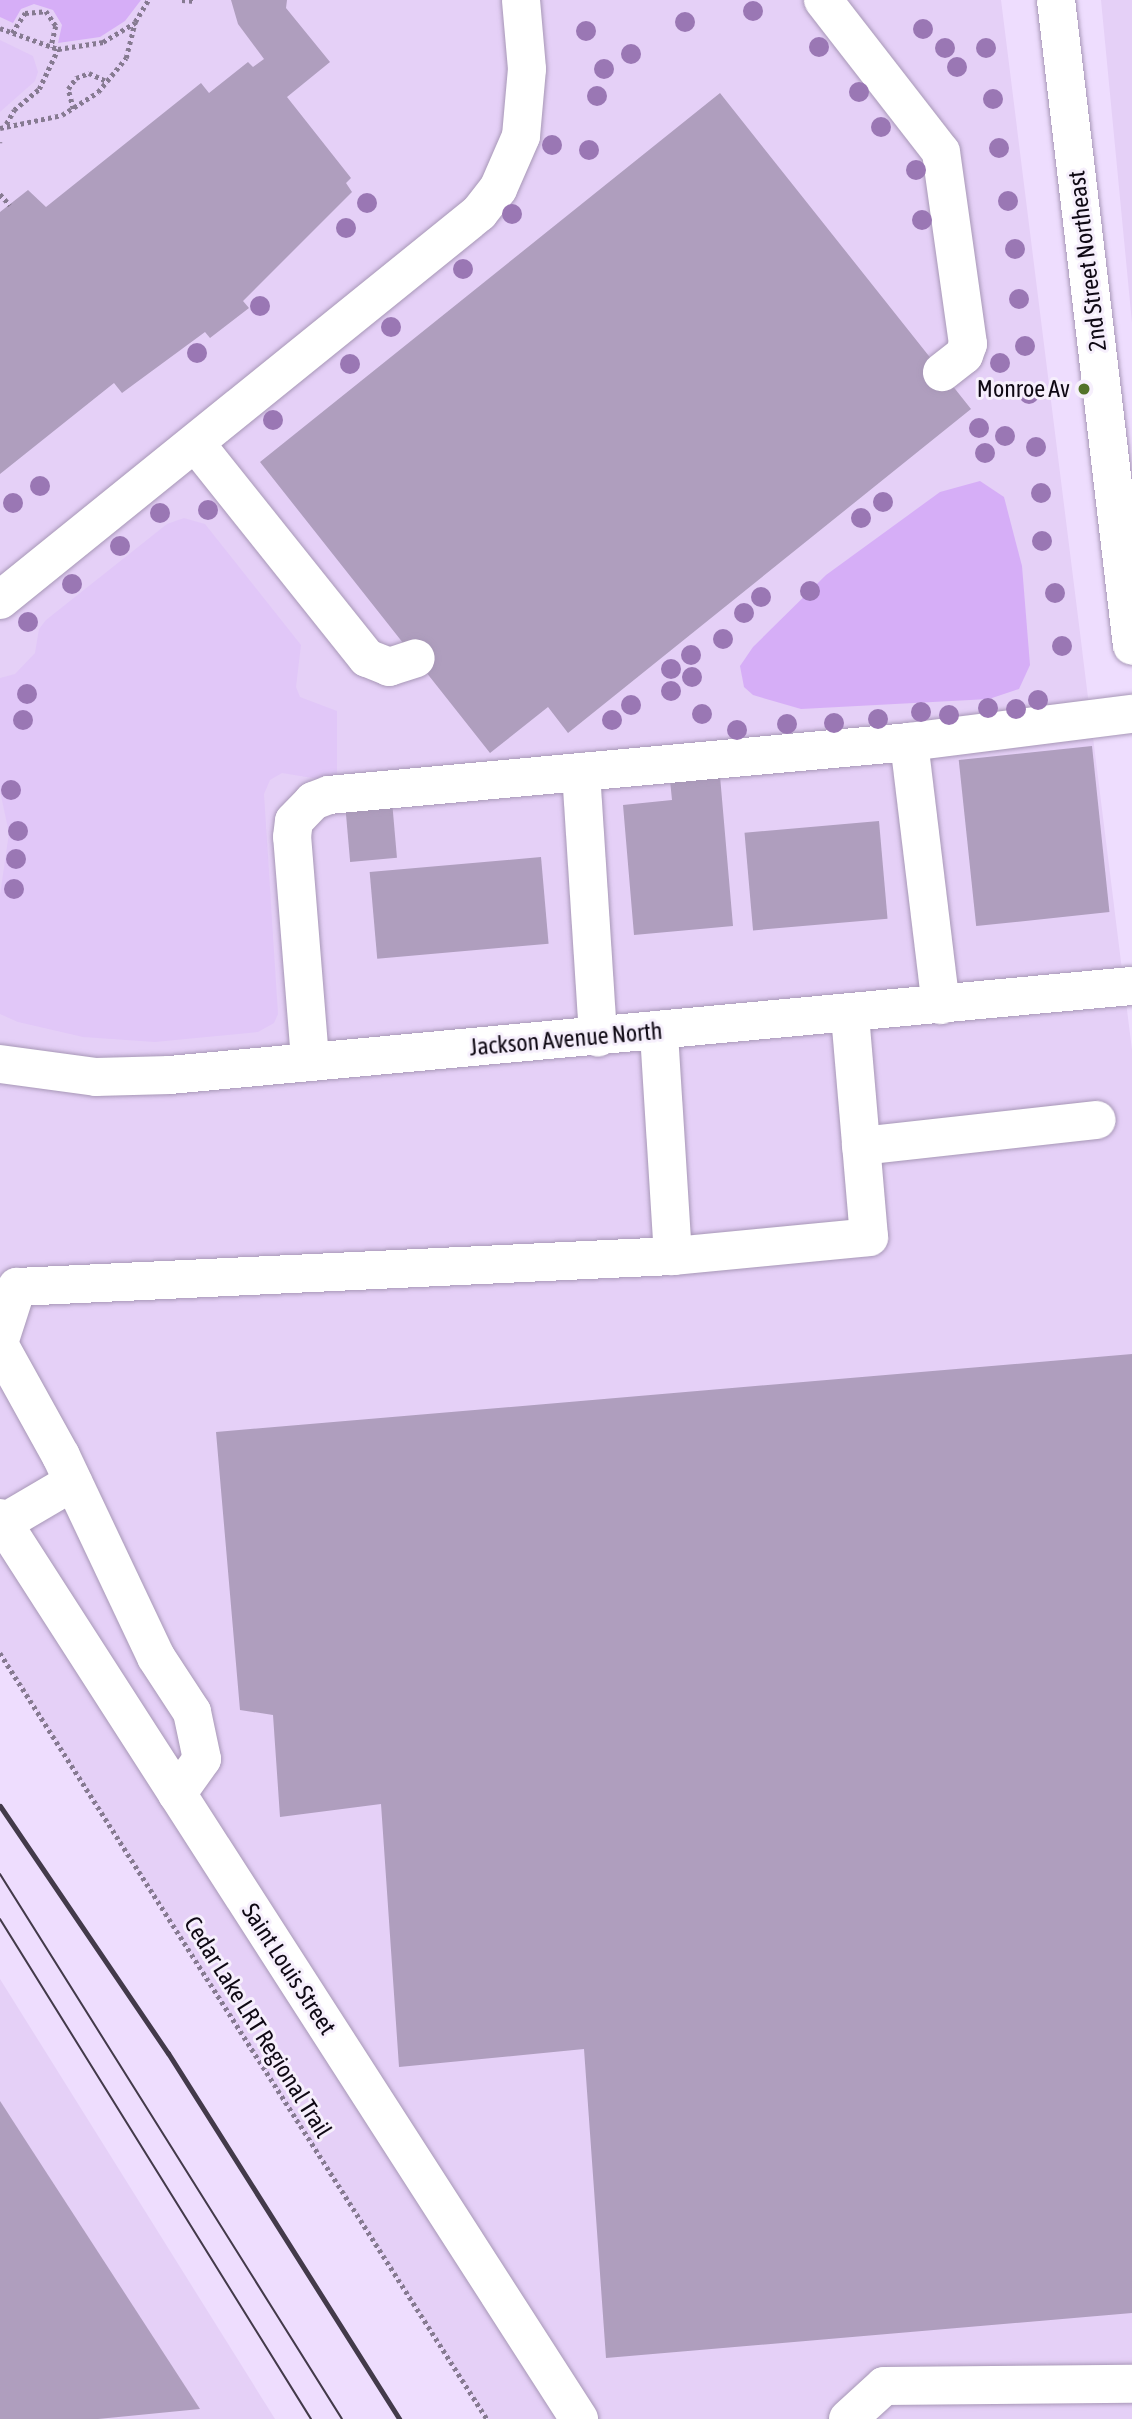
<!DOCTYPE html>
<html>
<head>
<meta charset="utf-8">
<style>
	body { margin:0 }
	#map { position:relative; width:1132px; height:2419px; overflow:hidden; background:#eeddfe; font-family:"Asap Condensed",sans-serif }
	div>[style] { position:absolute }
	[style*='--x'] { left:calc(var(--x)*1px); top:calc(var(--y)*1px); width:calc(var(--w)*1px); rotate:calc(var(--a)*1deg) }
	.built>* { inset:0; background:#e5d0f7 }
	.green>* { inset:0; background:#e1c7f8 }
	.water>* { inset:0; background:#d6aef7 }
	.building>* { inset:0; background:#af9ebe; transform-origin:0 0 }
	.path>* { height:4.5px; margin-top:-2.25px; transform-origin:0; background:repeating-linear-gradient(90deg,#867a91 0 3.5px,transparent 0 7px) }
	.roads { filter:drop-shadow(0 0 2px #a797b6) drop-shadow(0 0 2px #a797b6) }
	.minor>* { height:38px; margin:-19px; padding:0 19px; transform-origin:19px; border-radius:19px; background:#fff }
	.tram>* { height:2px; margin:-1px; padding:0 1px; transform-origin:1px; border-radius:1px; background:#433a4a }
	.rail>* { height:5px; margin:-2.5px; padding:0 2.5px; transform-origin:2.5px; border-radius:2.5px; background:#433a4a }
	.trees>* { width:20px; height:20px; margin:-10px; border-radius:50%; background:#9a77b4 }
	.dots>* { width:19px; height:19px; translate:-50% -50%; box-sizing:border-box; border:4px solid #f6effc; border-radius:50% }
	span { translate:-50% -50%; white-space:nowrap; text-align:center; line-height:1.15; -webkit-text-stroke:6px #f6effc; paint-order:stroke }
	.street-label { font-size:24px; color:#0f0914 }
	.poi-label { font-size:24px; color:#0f0914 }
	.right { translate:-100% -50%; text-align:right }
</style>
</head>
<body>
<div id="map">
	<div class="built">
		<div style="clip-path:polygon(0 0,1001px 0,1132px 1050px,1132px 2419px,487px 2419px,0 1653px)"></div>
		<div style="clip-path:polygon(1101px 0,1132px 0,1132px 323px)"></div>
		<div style="clip-path:polygon(0 1979px,275px 2419px,0 2419px)"></div>
	</div>
	<div class="green">
		<div style="clip-path:polygon(0 40px,33px 56px,38px 72px,35px 81px,0 112px)"></div>
		<div style="clip-path:polygon(184px 518px,205px 524px,301px 645px,296px 687px,300px 697px,337px 711px,337px 782px,282px 773px,270px 780px,264px 794px,278px 1014px,274px 1023px,258px 1032px,155px 1042px,83px 1037px,18px 1022px,0 1014px,0 895px,9px 833px,0 791px,0 678px,15px 674px,35px 653px,39px 629px,46px 620px,167px 524px)"></div>
	</div>
	<div class="water">
		<div style="clip-path:polygon(0 0,141px 0,125px 21px,100px 37px,58px 43px,62px 25px,53px 10px,34px 4px,21px 9px,13px 23px,0 17px)"></div>
		<div style="clip-path:polygon(980px 481px,1004px 497px,1022px 566px,1030px 665px,1019px 689px,989px 699px,801px 709px,753px 695px,744px 687px,740px 666px,753px 647px,826px 575px,940px 492px)"></div>
	</div>
	<div class="building">
		<div style="clip-path:polygon(231px 0,287px 0,286px 8px,330px 62px,287px 97px,351px 178px,346px 183px,352px 192px,243px 301px,249px 308px,210px 338px,205px 332px,122px 393px,114px 383px,0 474px,0 212px,28px 190px,46px 207px,201px 83px,209px 93px,248px 62px,253px 67px,264px 59px,238px 24px)"></div>
		<div style="clip-path:polygon(720px 93px,971px 409px,568px 733px,548px 707px,490px 753px,260px 462px)"></div>
		<div style="left:1092px;top:746px;width:167px;height:134px;rotate:84deg"></div>
		<div style="clip-path:polygon(720px 776px,733px 926px,634px 935px,623px 805px,672px 800px,670px 780px)"></div>
		<div style="left:392px;top:801px;width:57px;height:47px;rotate:85deg"></div>
		<div style="left:879px;top:821px;width:98px;height:135px;rotate:85deg"></div>
		<div style="left:541px;top:857px;width:87px;height:172px;rotate:85deg"></div>
		<div style="clip-path:polygon(1132px 1354px,1132px 2313px,606px 2358px,584px 2049px,399px 2067px,381px 1804px,280px 1817px,273px 1715px,240px 1710px,216px 1432px)"></div>
		<div style="clip-path:polygon(0 2101px,200px 2409px,98px 2419px,0 2419px)"></div>
	</div>
	<div class="path">
		<div style="--x:182;--y:0;--w:13;--a:4"></div>
		<div style="--x:0;--y:28;--w:62;--a:19.9"></div>
		<div style="--x:58;--y:49;--w:46;--a:-8.8"></div>
		<div style="--x:103;--y:42;--w:37;--a:-31"></div>
		<div style="--x:12;--y:33;--w:24;--a:-57"></div>
		<div style="--x:25;--y:13;--w:21;--a:-5"></div>
		<div style="--x:46;--y:11;--w:18;--a:56"></div>
		<div style="--x:56;--y:26;--w:22;--a:103"></div>
		<div style="--x:73;--y:109;--w:21;--a:-104"></div>
		<div style="--x:68;--y:89;--w:14;--a:-54"></div>
		<div style="--x:76;--y:78;--w:14;--a:-21"></div>
		<div style="--x:89;--y:73;--w:21;--a:25"></div>
		<div style="--x:6;--y:124;--w:16;--a:-60"></div>
		<div style="--x:14;--y:110;--w:33;--a:-40"></div>
		<div style="--x:39;--y:89;--w:44;--a:-64.6"></div>
		<div style="--x:0;--y:128;--w:63;--a:-11.8"></div>
		<div style="--x:62;--y:115;--w:43;--a:-32.6"></div>
		<div style="--x:98;--y:92;--w:44;--a:-50.5"></div>
		<div style="--x:126;--y:58;--w:37;--a:-76"></div>
		<div style="--x:135;--y:22;--w:26;--a:-59"></div>
		<div style="--x:0;--y:142;--w:1;--a:90"></div>
		<div style="--x:0;--y:194;--w:15;--a:48"></div>
		<div style="--x:0;--y:1653;--w:908;--a:57.55"></div>
	</div>
	<div class="roads">
		<div class="minor">
			<div style="--x:823;--y:0;--w:192;--a:52.2"></div>
			<div style="--x:941;--y:152;--w:194;--a:82"></div>
			<div style="--x:968;--y:344;--w:12;--a:110"></div>
			<div style="--x:964;--y:355;--w:28;--a:142"></div>
			<div style="--x:1056;--y:0;--w:650;--a:83.29"></div>
			<div style="--x:196;--y:444;--w:274;--a:51.4"></div>
			<div style="--x:367;--y:658;--w:24;--a:22"></div>
			<div style="--x:389;--y:667;--w:28;--a:-18"></div>
			<div style="--x:0;--y:600;--w:616;--a:-38.94"></div>
			<div style="--x:479;--y:213;--w:31;--a:-52"></div>
			<div style="--x:498;--y:189;--w:58;--a:-66.5"></div>
			<div style="--x:521;--y:136;--w:67;--a:-84.9"></div>
			<div style="--x:527;--y:69;--w:69;--a:-95"></div>
			<div style="--x:909;--y:742;--w:265;--a:83.1"></div>
			<div style="--x:581;--y:772;--w:266;--a:86.3"></div>
			<div style="--x:310;--y:1059;--w:223;--a:-94.6"></div>
			<div style="--x:292;--y:837;--w:16;--a:-83"></div>
			<div style="--x:294;--y:821;--w:28;--a:-46"></div>
			<div style="--x:313;--y:801;--w:17;--a:-21"></div>
			<div style="--x:329;--y:795;--w:582;--a:-5.22"></div>
			<div style="--x:909;--y:742;--w:225;--a:-7.2"></div>
			<div style="--x:0;--y:1064;--w:97;--a:7.7"></div>
			<div style="--x:96;--y:1077;--w:74;--a:-1.5"></div>
			<div style="--x:170;--y:1075;--w:966;--a:-5.29"></div>
			<div style="--x:861;--y:1146;--w:237;--a:-6.3"></div>
			<div style="--x:673;--y:1256;--w:197;--a:-5.5"></div>
			<div style="--x:869;--y:1237;--w:224;--a:-94.9"></div>
			<div style="--x:0;--y:1340;--w:56;--a:-72.2"></div>
			<div style="--x:17;--y:1287;--w:657;--a:-2.71"></div>
			<div style="--x:673;--y:1256;--w:224;--a:-93.6"></div>
			<div style="--x:0;--y:1346;--w:126;--a:61"></div>
			<div style="--x:61;--y:1456;--w:222;--a:64.7"></div>
			<div style="--x:156;--y:1657;--w:66;--a:56.8"></div>
			<div style="--x:192;--y:1712;--w:48;--a:78"></div>
			<div style="--x:202;--y:1759;--w:43;--a:125.5"></div>
			<div style="--x:0;--y:1518;--w:1071;--a:57.27"></div>
			<div style="--x:3;--y:1523;--w:81;--a:-30.4"></div>
			<div style="--x:848;--y:2419;--w:49;--a:-42.5"></div>
			<div style="--x:884;--y:2386;--w:248;--a:-0.5"></div>
		</div>
	</div>
	<div class="tram">
		<div style="--x:0;--y:1874;--w:643;--a:57.89"></div>
		<div style="--x:0;--y:1919;--w:589;--a:58.12"></div>
	</div>
	<div class="rail">
		<div style="--x:0;--y:1806;--w:299;--a:55.8"></div>
		<div style="--x:168;--y:2053;--w:433;--a:57.7"></div>
	</div>
	<div class="trees">
		<div style="left:753px;top:11px"></div>
		<div style="left:685px;top:22px"></div>
		<div style="left:923px;top:29px"></div>
		<div style="left:586px;top:31px"></div>
		<div style="left:819px;top:47px"></div>
		<div style="left:945px;top:48px"></div>
		<div style="left:986px;top:48px"></div>
		<div style="left:631px;top:54px"></div>
		<div style="left:957px;top:67px"></div>
		<div style="left:604px;top:69px"></div>
		<div style="left:859px;top:92px"></div>
		<div style="left:597px;top:96px"></div>
		<div style="left:993px;top:99px"></div>
		<div style="left:881px;top:127px"></div>
		<div style="left:552px;top:145px"></div>
		<div style="left:999px;top:148px"></div>
		<div style="left:589px;top:150px"></div>
		<div style="left:916px;top:170px"></div>
		<div style="left:1008px;top:201px"></div>
		<div style="left:367px;top:203px"></div>
		<div style="left:512px;top:214px"></div>
		<div style="left:922px;top:220px"></div>
		<div style="left:346px;top:228px"></div>
		<div style="left:1015px;top:249px"></div>
		<div style="left:463px;top:269px"></div>
		<div style="left:1019px;top:299px"></div>
		<div style="left:260px;top:306px"></div>
		<div style="left:391px;top:327px"></div>
		<div style="left:1025px;top:346px"></div>
		<div style="left:197px;top:353px"></div>
		<div style="left:1000px;top:363px"></div>
		<div style="left:350px;top:364px"></div>
		<div style="left:1029px;top:394px"></div>
		<div style="left:273px;top:420px"></div>
		<div style="left:979px;top:428px"></div>
		<div style="left:1005px;top:436px"></div>
		<div style="left:1036px;top:447px"></div>
		<div style="left:985px;top:453px"></div>
		<div style="left:40px;top:486px"></div>
		<div style="left:1041px;top:493px"></div>
		<div style="left:883px;top:502px"></div>
		<div style="left:13px;top:503px"></div>
		<div style="left:208px;top:510px"></div>
		<div style="left:160px;top:513px"></div>
		<div style="left:861px;top:518px"></div>
		<div style="left:1042px;top:541px"></div>
		<div style="left:120px;top:546px"></div>
		<div style="left:72px;top:584px"></div>
		<div style="left:810px;top:591px"></div>
		<div style="left:1055px;top:593px"></div>
		<div style="left:761px;top:597px"></div>
		<div style="left:744px;top:613px"></div>
		<div style="left:28px;top:622px"></div>
		<div style="left:723px;top:639px"></div>
		<div style="left:1062px;top:646px"></div>
		<div style="left:691px;top:655px"></div>
		<div style="left:671px;top:669px"></div>
		<div style="left:692px;top:677px"></div>
		<div style="left:671px;top:691px"></div>
		<div style="left:27px;top:694px"></div>
		<div style="left:1038px;top:700px"></div>
		<div style="left:631px;top:705px"></div>
		<div style="left:988px;top:708px"></div>
		<div style="left:1016px;top:709px"></div>
		<div style="left:921px;top:712px"></div>
		<div style="left:702px;top:714px"></div>
		<div style="left:949px;top:715px"></div>
		<div style="left:878px;top:719px"></div>
		<div style="left:23px;top:720px"></div>
		<div style="left:612px;top:720px"></div>
		<div style="left:834px;top:723px"></div>
		<div style="left:787px;top:724px"></div>
		<div style="left:737px;top:730px"></div>
		<div style="left:11px;top:790px"></div>
		<div style="left:18px;top:831px"></div>
		<div style="left:16px;top:859px"></div>
		<div style="left:14px;top:889px"></div>
	</div>
	<div class="dots">
		<div style="left:1084px;top:389px;background:#537329"></div>
	</div>
	<div class="street-label">
		<span style="left:1087px;top:261px;rotate:-97deg">2nd Street Northeast</span>
		<span style="left:566px;top:1039px;rotate:-5deg">Jackson Avenue North</span>
		<span style="left:289px;top:1969px;rotate:57deg">Saint Louis Street</span>
		<span style="left:258px;top:2027px;rotate:58deg">Cedar Lake LRT Regional Trail</span>
	</div>
	<div class="poi-label">
		<span class="right" style="left:1070px;top:389px">Monroe Av</span>
	</div>
</div>
</body>
</html>
